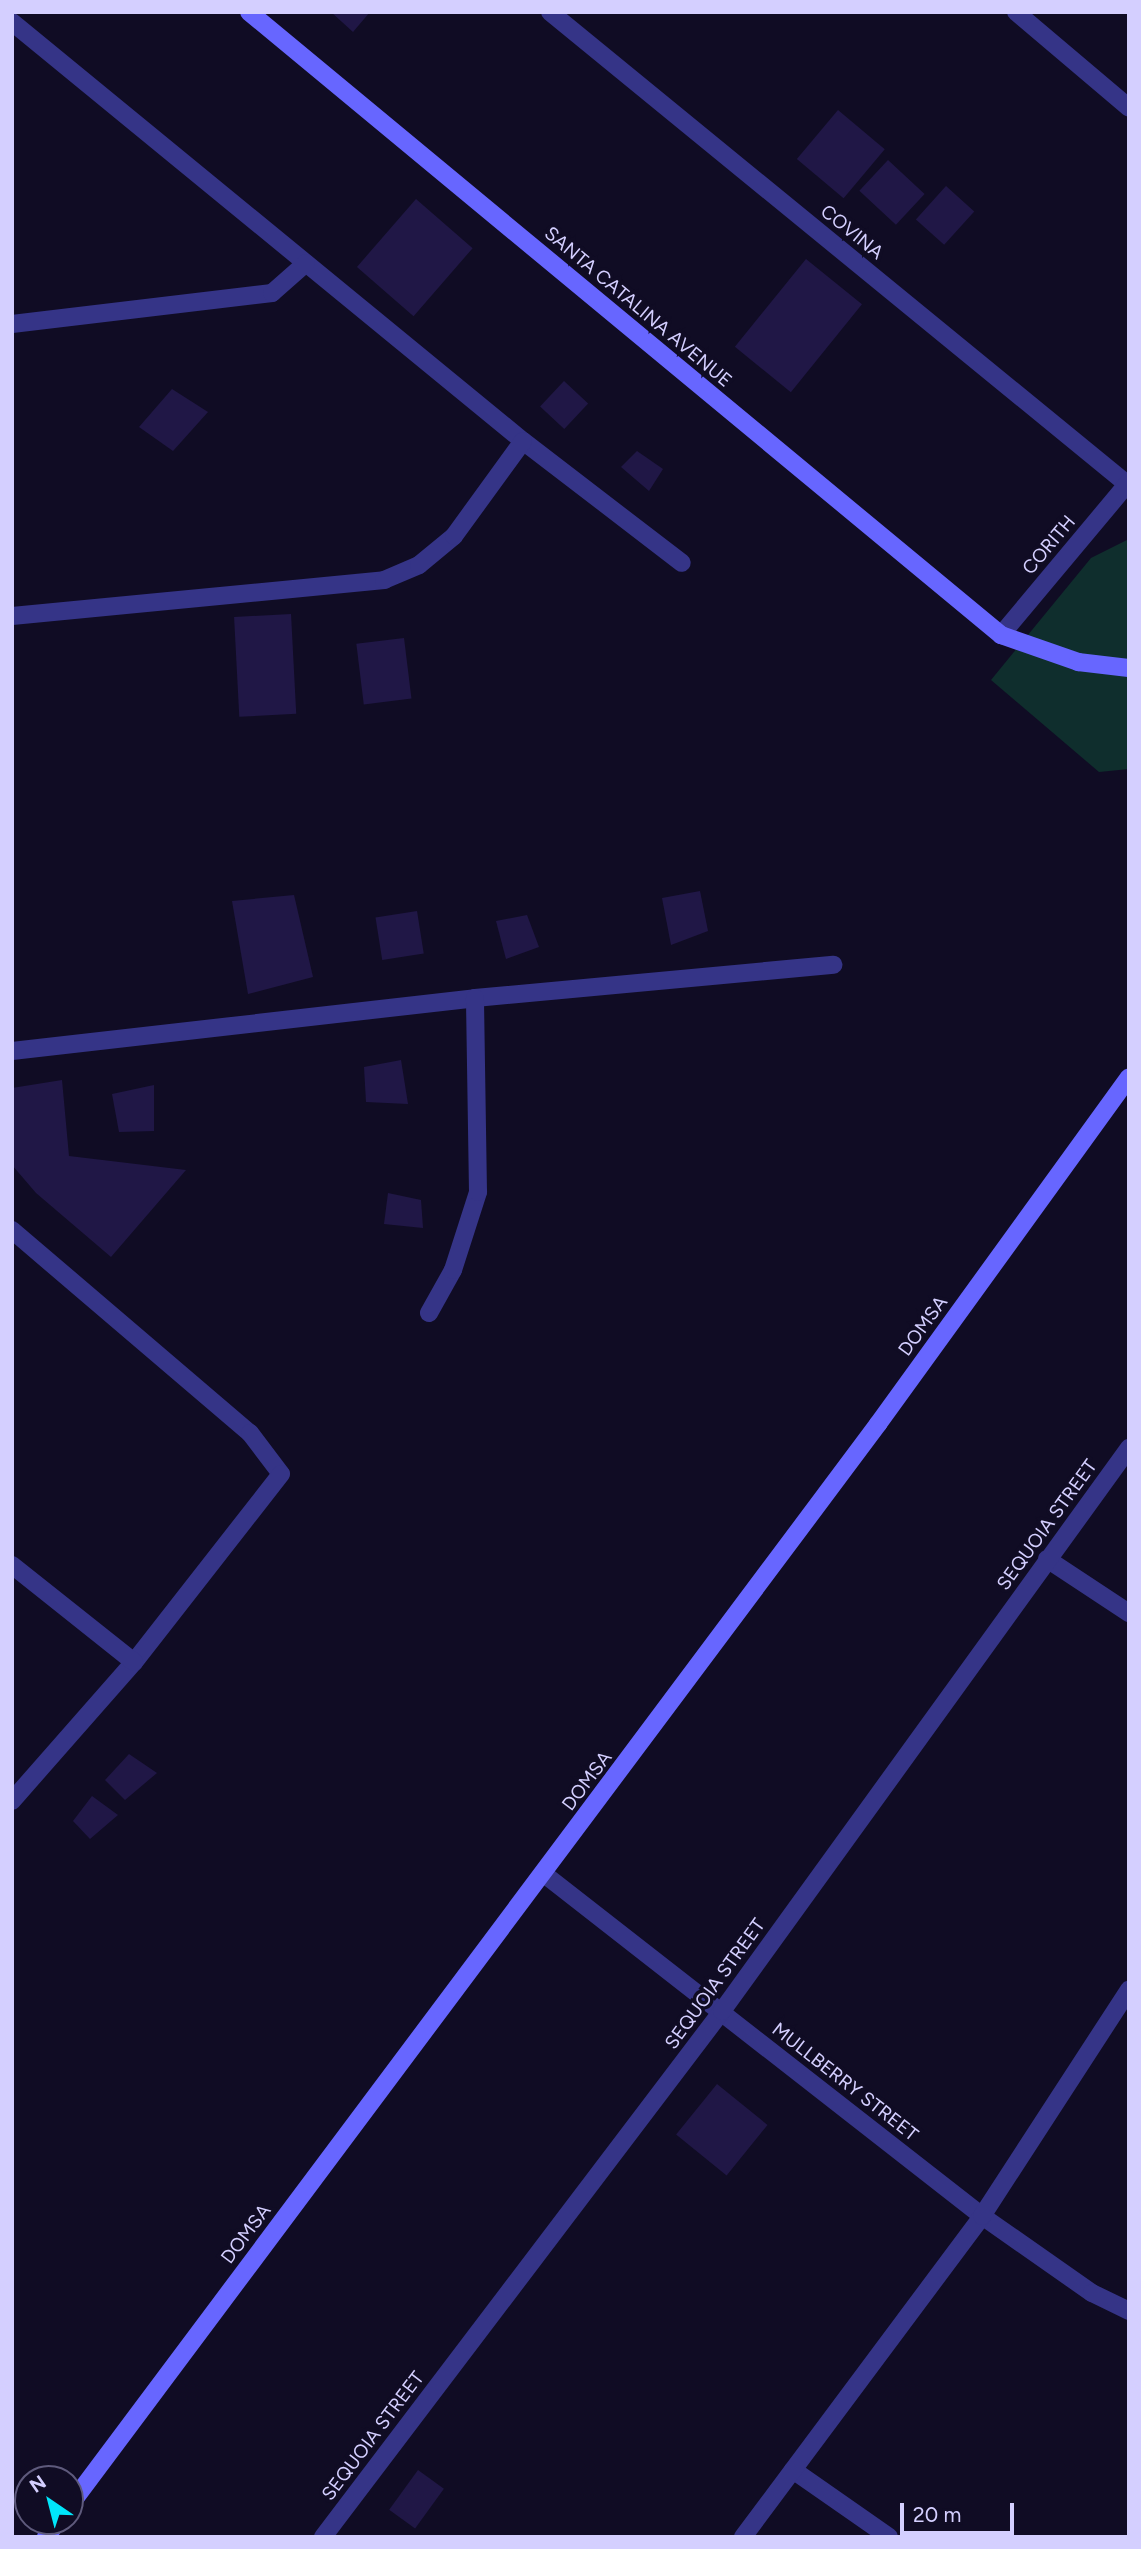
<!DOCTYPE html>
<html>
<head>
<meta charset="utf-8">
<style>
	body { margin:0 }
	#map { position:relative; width:1141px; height:2549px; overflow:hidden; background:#100c24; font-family:Figtree,sans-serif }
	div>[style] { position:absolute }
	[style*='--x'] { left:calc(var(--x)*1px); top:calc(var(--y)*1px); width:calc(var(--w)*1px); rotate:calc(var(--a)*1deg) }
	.green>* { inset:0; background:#0f2e2d }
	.building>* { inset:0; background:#201746; transform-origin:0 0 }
	.street>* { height:18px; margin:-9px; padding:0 9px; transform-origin:9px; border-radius:9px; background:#353487 }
	.secondary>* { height:18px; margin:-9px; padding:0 9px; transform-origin:9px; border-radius:9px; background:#6766ff }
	span { translate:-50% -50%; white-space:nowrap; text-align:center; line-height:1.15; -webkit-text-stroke:7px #100c24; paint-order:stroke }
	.street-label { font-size:19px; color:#d4cfff }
	.frame { position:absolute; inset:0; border:14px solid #d4cfff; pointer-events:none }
	.north { position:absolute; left:14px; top:2465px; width:70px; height:70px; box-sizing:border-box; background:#100c24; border:2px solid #5e5a7c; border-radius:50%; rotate:325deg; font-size:19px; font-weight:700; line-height:28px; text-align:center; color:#d4cfff }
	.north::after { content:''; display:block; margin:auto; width:24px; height:32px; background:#00e6fa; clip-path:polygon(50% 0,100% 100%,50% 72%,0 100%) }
	.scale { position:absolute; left:900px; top:2503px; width:114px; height:32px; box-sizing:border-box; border:4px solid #d4cfff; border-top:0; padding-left:9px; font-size:21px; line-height:24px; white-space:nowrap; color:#d4cfff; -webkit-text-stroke:5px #100c24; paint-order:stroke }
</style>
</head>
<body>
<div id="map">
	<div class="green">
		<div style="clip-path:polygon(1129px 539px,1129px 769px,1099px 772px,991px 680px,1091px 558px)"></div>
	</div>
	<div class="building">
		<div style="clip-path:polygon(331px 12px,370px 12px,353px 32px)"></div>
		<div style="left:838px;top:110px;width:61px;height:64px;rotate:40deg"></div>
		<div style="left:888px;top:160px;width:50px;height:42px;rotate:43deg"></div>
		<div style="left:946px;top:186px;width:38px;height:45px;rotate:42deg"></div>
		<div style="left:416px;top:199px;width:75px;height:90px;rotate:41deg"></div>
		<div style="left:806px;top:259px;width:72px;height:113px;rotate:39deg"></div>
		<div style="left:564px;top:381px;width:33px;height:35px;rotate:43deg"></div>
		<div style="clip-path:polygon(172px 389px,208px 412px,173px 451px,139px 427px)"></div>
		<div style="clip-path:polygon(637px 451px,663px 469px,649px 491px,621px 467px)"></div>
		<div style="left:291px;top:614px;width:100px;height:57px;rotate:87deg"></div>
		<div style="left:404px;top:638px;width:61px;height:48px;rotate:83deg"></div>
		<div style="clip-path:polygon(700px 891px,708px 931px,671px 945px,662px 898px)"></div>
		<div style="clip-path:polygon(294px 895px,313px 977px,248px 994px,232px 901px)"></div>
		<div style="left:417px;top:911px;width:43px;height:42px;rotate:81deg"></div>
		<div style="clip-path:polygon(527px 915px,539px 947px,506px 959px,496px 921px)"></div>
		<div style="clip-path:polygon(401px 1060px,408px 1104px,366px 1102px,364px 1067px)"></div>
		<div style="clip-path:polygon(62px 1080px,69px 1156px,186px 1170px,111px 1257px,36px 1193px,12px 1165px,12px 1088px)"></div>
		<div style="clip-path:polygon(154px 1085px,154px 1131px,119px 1132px,112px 1094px)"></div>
		<div style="clip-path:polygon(388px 1193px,421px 1200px,423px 1228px,384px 1224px)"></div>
		<div style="clip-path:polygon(129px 1754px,157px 1773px,125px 1800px,105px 1780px)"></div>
		<div style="clip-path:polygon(92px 1796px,118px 1815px,90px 1839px,73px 1821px)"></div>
		<div style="left:717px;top:2084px;width:65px;height:65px;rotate:39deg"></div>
		<div style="left:418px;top:2470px;width:32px;height:49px;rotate:36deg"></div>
	</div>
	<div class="street">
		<div style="--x:550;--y:12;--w:745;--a:39.28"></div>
		<div style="--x:1016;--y:12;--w:148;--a:40.3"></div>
		<div style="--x:12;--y:22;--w:661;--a:39.35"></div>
		<div style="--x:523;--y:441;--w:200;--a:37.5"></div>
		<div style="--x:12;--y:324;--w:262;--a:-6.8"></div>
		<div style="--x:272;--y:293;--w:45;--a:-41.4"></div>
		<div style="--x:12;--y:616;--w:374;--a:-5.5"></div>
		<div style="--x:384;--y:580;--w:38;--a:-23"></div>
		<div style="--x:419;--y:565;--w:45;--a:-39.6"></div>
		<div style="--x:454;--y:536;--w:117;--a:-54"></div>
		<div style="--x:1001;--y:635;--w:199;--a:-50.1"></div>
		<div style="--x:12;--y:1051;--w:466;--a:-6.5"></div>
		<div style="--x:475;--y:998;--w:360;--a:-5.3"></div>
		<div style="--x:12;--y:1230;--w:313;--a:40.5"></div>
		<div style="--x:250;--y:1433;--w:51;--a:52.9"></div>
		<div style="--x:281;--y:1474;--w:239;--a:128"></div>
		<div style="--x:134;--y:1662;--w:185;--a:131.3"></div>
		<div style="--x:429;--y:1313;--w:49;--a:-60.8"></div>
		<div style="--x:453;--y:1270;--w:82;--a:-72.2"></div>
		<div style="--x:478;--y:1192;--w:194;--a:-90.9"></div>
		<div style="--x:1047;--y:1559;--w:98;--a:33.4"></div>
		<div style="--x:12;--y:1565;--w:156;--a:38.5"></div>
		<div style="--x:544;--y:1874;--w:556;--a:37.98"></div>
		<div style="--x:982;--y:2216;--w:134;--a:35"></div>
		<div style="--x:1092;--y:2293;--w:41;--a:25.9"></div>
		<div style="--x:793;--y:2470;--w:117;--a:34.9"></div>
		<div style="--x:323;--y:2537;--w:660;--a:-52.82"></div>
		<div style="--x:722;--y:2011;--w:695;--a:-54.14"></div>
		<div style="--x:743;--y:2537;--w:400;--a:-53.3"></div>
		<div style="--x:982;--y:2216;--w:270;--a:-57"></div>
	</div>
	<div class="secondary">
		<div style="--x:249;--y:12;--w:977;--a:39.64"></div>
		<div style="--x:1001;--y:635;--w:82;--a:19.3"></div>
		<div style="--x:1078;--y:662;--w:51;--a:6.7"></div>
		<div style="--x:70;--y:2505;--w:1350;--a:-53.22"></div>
		<div style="--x:878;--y:1424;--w:428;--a:-54.1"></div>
		<div style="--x:46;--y:2537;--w:20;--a:-53"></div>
	</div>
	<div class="street-label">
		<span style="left:852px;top:232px;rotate:39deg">COVINA</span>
		<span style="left:638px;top:307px;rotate:40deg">SANTA CATALINA AVENUE</span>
		<span style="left:1049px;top:545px;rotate:-50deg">CORITH</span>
		<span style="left:923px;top:1326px;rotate:-54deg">DOMSA</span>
		<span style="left:1047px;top:1525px;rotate:-54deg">SEQUOIA STREET</span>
		<span style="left:587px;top:1781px;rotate:-53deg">DOMSA</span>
		<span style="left:715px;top:1984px;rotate:-54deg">SEQUOIA STREET</span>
		<span style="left:845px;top:2082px;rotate:38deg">MULLBERRY STREET</span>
		<span style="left:246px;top:2234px;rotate:-53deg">DOMSA</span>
		<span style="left:373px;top:2436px;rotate:-53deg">SEQUOIA STREET</span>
	</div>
	<div class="frame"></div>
	<div class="north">N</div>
	<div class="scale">20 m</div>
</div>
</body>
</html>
